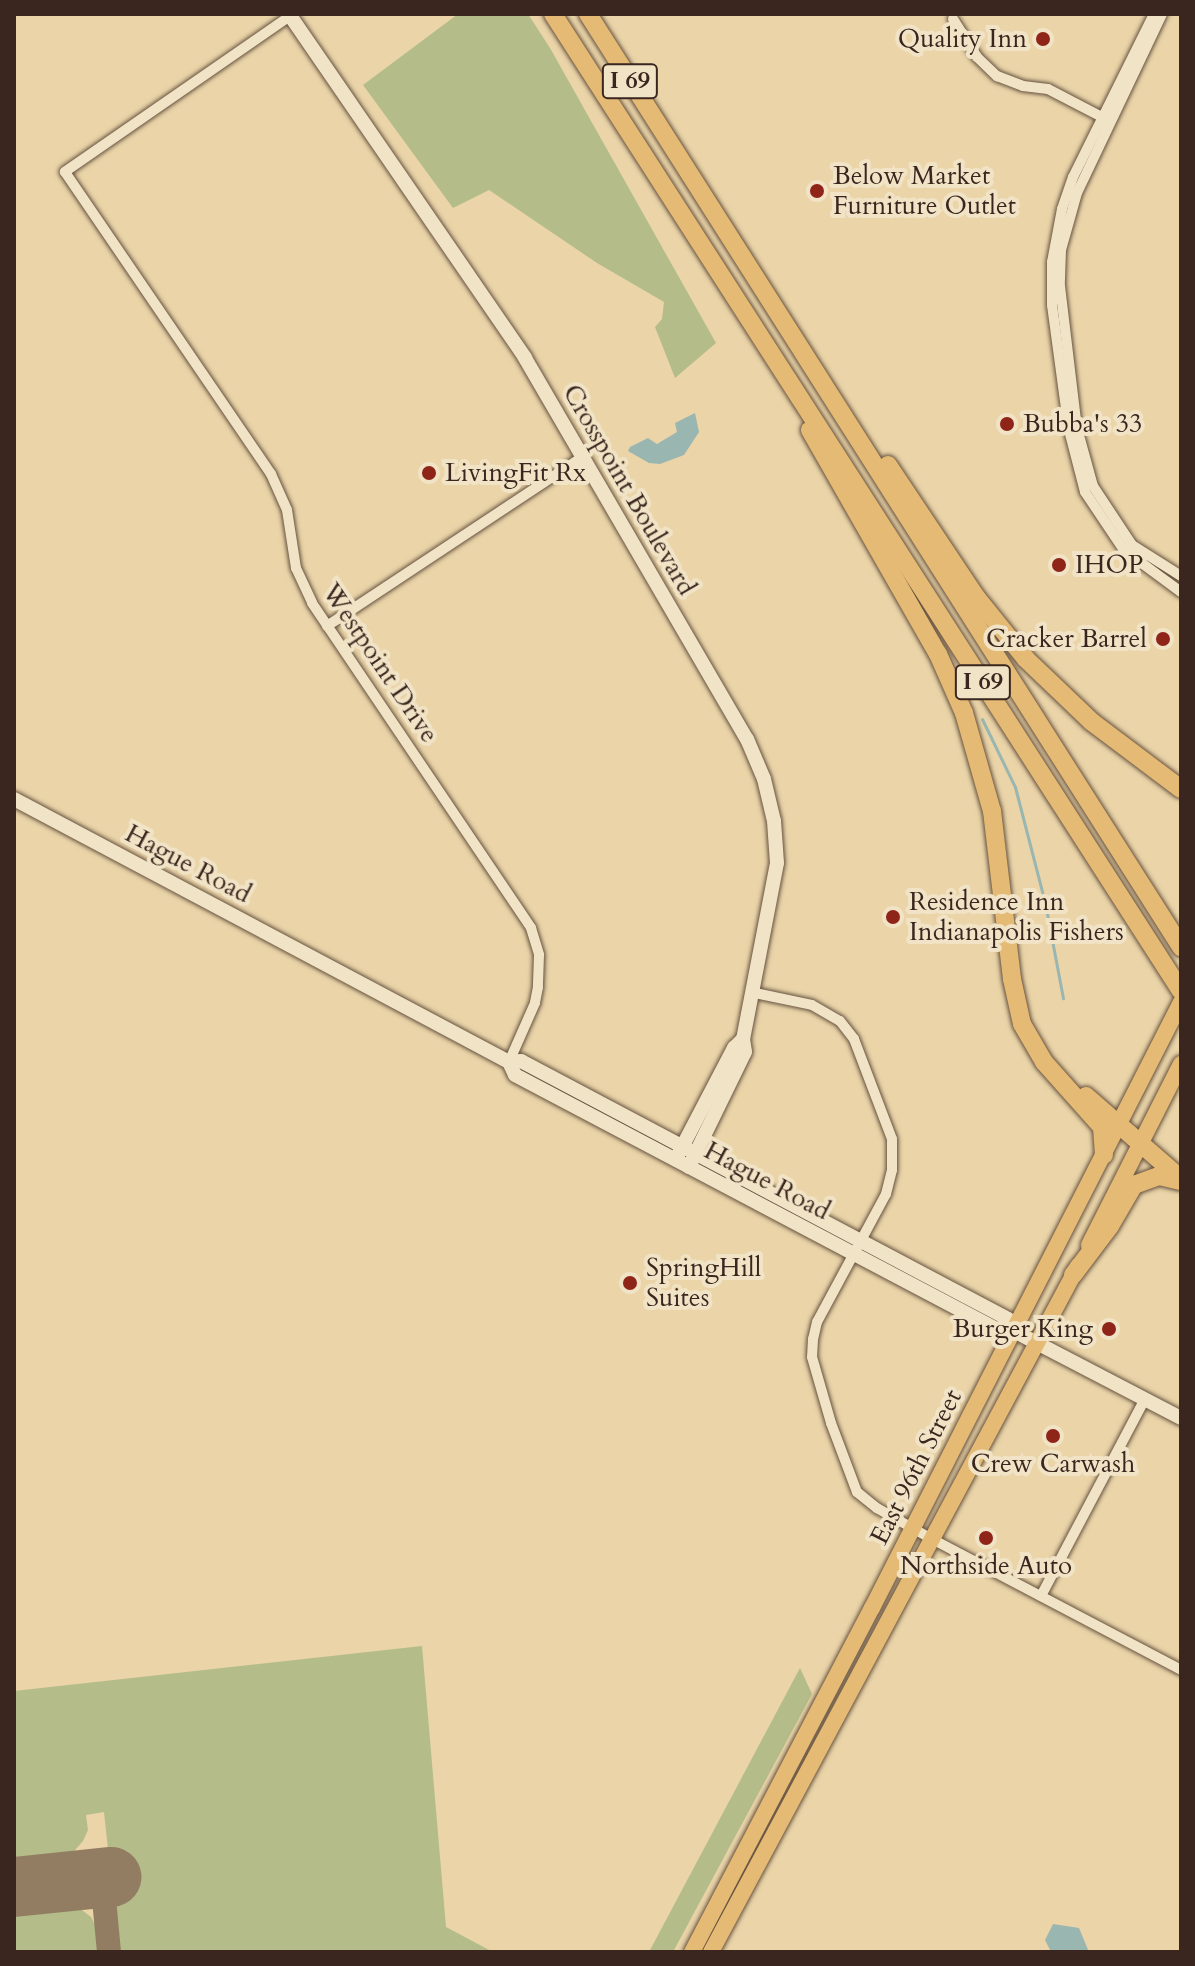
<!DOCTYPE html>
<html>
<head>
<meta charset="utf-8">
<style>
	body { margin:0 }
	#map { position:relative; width:1195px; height:1966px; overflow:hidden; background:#ead4a8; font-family:Cardo,serif }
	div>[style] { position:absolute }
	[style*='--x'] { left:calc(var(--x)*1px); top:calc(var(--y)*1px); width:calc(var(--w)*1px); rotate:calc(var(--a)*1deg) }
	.green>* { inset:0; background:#b4bd89 }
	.water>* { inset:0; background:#9ab6b1 }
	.stream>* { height:3px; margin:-1.5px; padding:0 1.5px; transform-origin:1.5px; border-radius:1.5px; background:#9ab6b1 }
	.taxiway>* { height:24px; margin:-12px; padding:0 12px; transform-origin:12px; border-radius:12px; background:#927d63 }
	.runway>* { height:60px; margin:-30px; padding:0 30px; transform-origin:30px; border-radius:30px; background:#927d63 }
	.roads { filter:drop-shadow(0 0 2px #665240) drop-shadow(0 0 2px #665240) }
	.street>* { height:10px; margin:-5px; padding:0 5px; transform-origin:5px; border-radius:5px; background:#f1e3c6 }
	.secondary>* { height:14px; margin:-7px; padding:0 7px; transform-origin:7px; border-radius:7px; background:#f1e3c6 }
	.primary>* { height:16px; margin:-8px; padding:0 8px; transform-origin:8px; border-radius:8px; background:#e5ba74 }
	.highway>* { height:18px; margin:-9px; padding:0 9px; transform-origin:9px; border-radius:9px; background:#e5ba74 }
	.dots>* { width:22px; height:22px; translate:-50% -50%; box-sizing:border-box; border:4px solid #f1e3c6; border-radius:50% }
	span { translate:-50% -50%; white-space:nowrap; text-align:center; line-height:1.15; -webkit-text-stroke:8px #f1e3c6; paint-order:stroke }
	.shield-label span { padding:2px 6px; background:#f1e3c6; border:2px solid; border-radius:6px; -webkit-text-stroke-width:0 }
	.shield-label { font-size:24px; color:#3a261e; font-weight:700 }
	.poi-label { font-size:26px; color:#3a261e }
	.right { translate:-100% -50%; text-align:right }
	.left { translate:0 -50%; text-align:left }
	.street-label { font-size:26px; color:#3a261e }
	.frame { position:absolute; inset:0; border:16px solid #3a261e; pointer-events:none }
</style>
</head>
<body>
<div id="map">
	<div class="green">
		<div style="clip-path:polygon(458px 14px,528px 14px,550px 48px,716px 343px,675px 378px,655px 327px,662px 319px,664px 302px,597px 263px,489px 190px,453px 208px,363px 85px)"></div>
		<div style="clip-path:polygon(422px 1646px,446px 1927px,493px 1952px,119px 1952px,104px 1812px,86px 1815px,88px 1830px,83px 1841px,68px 1858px,14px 1866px,14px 1691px)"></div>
		<div style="clip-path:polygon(800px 1668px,812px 1694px,673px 1952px,649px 1952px)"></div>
		<div style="clip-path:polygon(64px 1903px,78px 1907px,91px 1917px,100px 1934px,101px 1952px,14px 1952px,14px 1909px)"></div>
	</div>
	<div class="water">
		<div style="clip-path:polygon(695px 413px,699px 432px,684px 455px,660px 464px,649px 463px,628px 451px,630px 447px,648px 438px,657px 444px,677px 432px,675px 423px)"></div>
		<div style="clip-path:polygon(1053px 1924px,1079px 1928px,1089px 1952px,1051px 1952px,1045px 1940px)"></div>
	</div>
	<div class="stream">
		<div style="--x:982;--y:719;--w:76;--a:64.1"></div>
		<div style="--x:1015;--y:787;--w:120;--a:75.5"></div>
		<div style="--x:1045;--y:903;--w:97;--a:79.3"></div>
	</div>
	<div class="taxiway">
		<div style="--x:102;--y:1878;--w:74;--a:84.6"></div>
	</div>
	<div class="runway">
		<div style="--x:14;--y:1887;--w:98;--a:-5.9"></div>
	</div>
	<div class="roads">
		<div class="street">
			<div style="--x:1154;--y:14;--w:182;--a:116.4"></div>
			<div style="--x:1073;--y:177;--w:34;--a:109"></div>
			<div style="--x:1062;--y:209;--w:54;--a:100.7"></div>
			<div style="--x:1052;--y:262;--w:43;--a:90"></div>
			<div style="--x:1052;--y:305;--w:126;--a:82.3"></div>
			<div style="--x:1069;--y:430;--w:64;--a:75.5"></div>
			<div style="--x:1085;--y:492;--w:70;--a:56.1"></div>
			<div style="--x:1124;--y:550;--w:71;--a:36.4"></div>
			<div style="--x:1162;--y:14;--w:198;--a:115.4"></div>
			<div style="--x:1077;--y:193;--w:59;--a:105.7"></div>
			<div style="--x:1061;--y:250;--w:36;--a:92"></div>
			<div style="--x:1060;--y:286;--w:143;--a:83.2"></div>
			<div style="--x:1077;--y:428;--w:60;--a:74.6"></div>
			<div style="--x:1093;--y:486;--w:71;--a:56.5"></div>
			<div style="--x:1132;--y:545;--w:58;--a:32.3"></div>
			<div style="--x:290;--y:16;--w:274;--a:145.3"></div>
			<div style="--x:65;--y:172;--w:366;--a:55.7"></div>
			<div style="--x:271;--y:474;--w:39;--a:66"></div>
			<div style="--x:287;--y:510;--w:59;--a:81.2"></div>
			<div style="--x:296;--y:568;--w:38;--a:65"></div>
			<div style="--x:312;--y:603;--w:392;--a:56"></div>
			<div style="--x:531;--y:928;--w:28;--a:73"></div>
			<div style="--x:539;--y:955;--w:32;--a:92"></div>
			<div style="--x:538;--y:987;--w:16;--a:101"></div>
			<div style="--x:535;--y:1003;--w:64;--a:113.8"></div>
			<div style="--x:953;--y:19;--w:45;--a:57.7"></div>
			<div style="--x:977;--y:57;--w:28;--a:44"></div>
			<div style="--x:997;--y:76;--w:28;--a:21"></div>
			<div style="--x:1023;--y:86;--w:25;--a:7"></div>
			<div style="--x:1048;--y:89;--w:61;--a:27.4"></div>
			<div style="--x:327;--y:626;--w:306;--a:-33.5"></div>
			<div style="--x:755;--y:993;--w:58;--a:11.9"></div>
			<div style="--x:812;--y:1005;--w:32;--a:30"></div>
			<div style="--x:840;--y:1021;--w:23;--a:52"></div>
			<div style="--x:854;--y:1039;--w:107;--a:69.2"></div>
			<div style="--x:892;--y:1139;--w:31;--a:90"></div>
			<div style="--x:892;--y:1170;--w:25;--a:104"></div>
			<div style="--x:886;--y:1194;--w:145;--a:118.3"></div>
			<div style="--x:817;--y:1322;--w:17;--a:103"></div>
			<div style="--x:813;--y:1339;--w:18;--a:93"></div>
			<div style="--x:812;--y:1357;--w:69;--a:73.9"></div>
			<div style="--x:831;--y:1423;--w:74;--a:69.4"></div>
			<div style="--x:857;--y:1492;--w:26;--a:39"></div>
			<div style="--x:877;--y:1508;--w:61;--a:29.5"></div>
			<div style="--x:930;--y:1538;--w:284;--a:27.7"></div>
			<div style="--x:1041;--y:1596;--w:223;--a:-62.2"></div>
		</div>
		<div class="secondary">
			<div style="--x:289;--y:14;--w:417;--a:55.5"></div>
			<div style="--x:525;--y:358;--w:441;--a:59.8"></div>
			<div style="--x:747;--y:739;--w:43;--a:67"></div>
			<div style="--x:764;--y:779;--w:43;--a:76.6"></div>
			<div style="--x:774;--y:821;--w:42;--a:85.9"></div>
			<div style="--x:777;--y:863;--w:179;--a:100.9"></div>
			<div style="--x:743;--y:1039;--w:13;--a:81"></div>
			<div style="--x:745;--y:1052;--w:128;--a:116"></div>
			<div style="--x:14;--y:799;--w:561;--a:27.98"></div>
			<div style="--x:509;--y:1062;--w:12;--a:-5"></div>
			<div style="--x:521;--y:1061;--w:551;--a:27.91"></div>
			<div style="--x:1008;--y:1319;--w:10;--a:79"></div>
			<div style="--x:509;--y:1062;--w:14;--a:65"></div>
			<div style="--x:515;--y:1075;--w:551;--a:27.82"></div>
			<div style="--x:1002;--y:1332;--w:9;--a:-21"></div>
			<div style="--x:1010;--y:1329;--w:193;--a:27.5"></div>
			<div style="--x:679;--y:1153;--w:119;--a:-62.4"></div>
			<div style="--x:734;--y:1048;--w:13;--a:-45"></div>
		</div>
		<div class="primary">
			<div style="--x:1089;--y:1245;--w:203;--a:-63.1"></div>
			<div style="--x:692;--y:1952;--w:388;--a:-62.4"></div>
			<div style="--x:872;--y:1608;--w:680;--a:-62.98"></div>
			<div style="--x:711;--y:1952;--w:778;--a:-61.85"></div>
		</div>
		<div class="highway">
			<div style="--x:553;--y:14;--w:1161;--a:57.27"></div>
			<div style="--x:588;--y:14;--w:1106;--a:57.56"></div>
			<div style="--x:810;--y:430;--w:258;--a:60.3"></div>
			<div style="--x:938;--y:654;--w:64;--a:66.2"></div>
			<div style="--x:964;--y:713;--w:102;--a:74.1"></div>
			<div style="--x:992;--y:811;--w:169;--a:83.2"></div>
			<div style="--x:1012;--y:979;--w:46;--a:77.5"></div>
			<div style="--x:1022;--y:1024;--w:44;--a:59.9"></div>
			<div style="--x:1044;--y:1062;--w:87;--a:48.3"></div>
			<div style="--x:1102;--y:1127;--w:28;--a:86"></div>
			<div style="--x:888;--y:465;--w:159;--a:56.3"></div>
			<div style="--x:976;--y:597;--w:80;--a:51.1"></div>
			<div style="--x:1026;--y:659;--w:91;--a:43.7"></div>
			<div style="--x:1092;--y:722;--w:111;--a:37"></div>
			<div style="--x:1086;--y:1096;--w:126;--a:41.1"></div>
			<div style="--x:1073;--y:1275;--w:61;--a:-52.9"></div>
			<div style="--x:1110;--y:1226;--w:48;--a:-59.7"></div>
			<div style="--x:1134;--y:1185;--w:27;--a:-20"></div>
			<div style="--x:1159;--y:1176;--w:23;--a:13"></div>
		</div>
	</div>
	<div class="dots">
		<div style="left:1043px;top:39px;background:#8f2418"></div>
		<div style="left:817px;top:191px;background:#8f2418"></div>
		<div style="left:1007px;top:424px;background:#8f2418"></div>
		<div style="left:429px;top:473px;background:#8f2418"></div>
		<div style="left:1059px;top:565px;background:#8f2418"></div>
		<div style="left:1163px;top:639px;background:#8f2418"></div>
		<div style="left:893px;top:917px;background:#8f2418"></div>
		<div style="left:630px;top:1283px;background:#8f2418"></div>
		<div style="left:1109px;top:1329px;background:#8f2418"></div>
		<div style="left:1053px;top:1436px;background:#8f2418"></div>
		<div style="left:986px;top:1538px;background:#8f2418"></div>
	</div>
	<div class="shield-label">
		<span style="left:630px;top:81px">I 69</span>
		<span style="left:983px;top:682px">I 69</span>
	</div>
	<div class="poi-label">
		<span class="right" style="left:1027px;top:39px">Quality Inn</span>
		<span class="left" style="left:833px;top:191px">Below Market<br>Furniture Outlet</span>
		<span class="left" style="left:1023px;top:424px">Bubba's 33</span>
		<span class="left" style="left:445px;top:473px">LivingFit Rx</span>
		<span class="left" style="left:1075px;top:565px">IHOP</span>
		<span class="right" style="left:1147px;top:639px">Cracker Barrel</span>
		<span class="left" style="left:909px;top:917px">Residence Inn<br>Indianapolis Fishers</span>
		<span class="left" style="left:646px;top:1283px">SpringHill<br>Suites</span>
		<span class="right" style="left:1093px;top:1329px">Burger King</span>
		<span style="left:1053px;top:1464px">Crew Carwash</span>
		<span style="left:986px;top:1566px">Northside Auto</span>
	</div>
	<div class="street-label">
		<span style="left:629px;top:490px;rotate:60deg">Crosspoint Boulevard</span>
		<span style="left:380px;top:663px;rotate:56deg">Westpoint Drive</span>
		<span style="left:188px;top:864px;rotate:28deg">Hague Road</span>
		<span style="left:767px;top:1181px;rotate:28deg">Hague Road</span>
		<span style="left:916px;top:1467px;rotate:-63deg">East 96th Street</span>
	</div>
	<div class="frame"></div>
</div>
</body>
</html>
